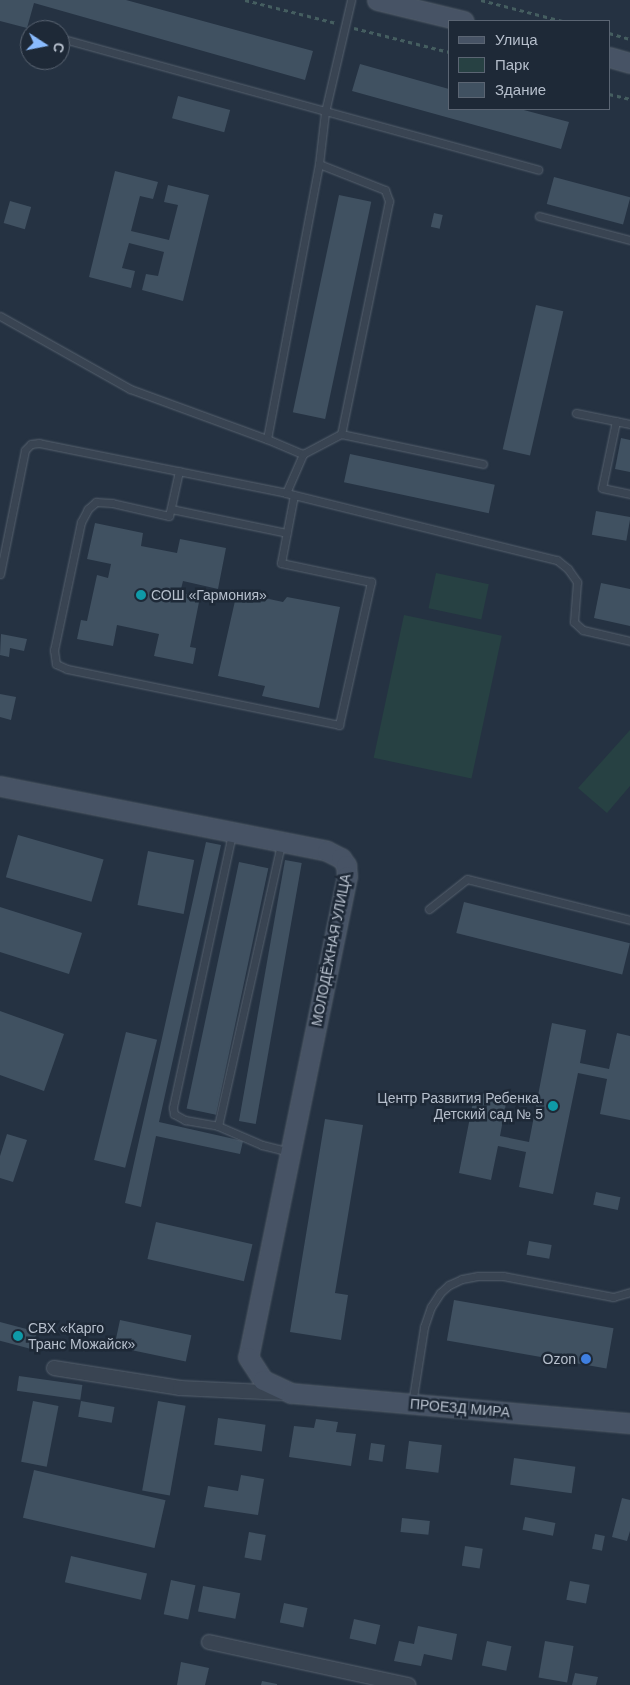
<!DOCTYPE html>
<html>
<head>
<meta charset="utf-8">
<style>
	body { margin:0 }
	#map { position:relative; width:630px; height:1685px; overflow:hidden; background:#253242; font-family:Arial,sans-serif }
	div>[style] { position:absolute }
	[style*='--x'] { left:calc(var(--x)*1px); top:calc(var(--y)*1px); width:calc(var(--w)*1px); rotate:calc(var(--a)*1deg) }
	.green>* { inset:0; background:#274143; transform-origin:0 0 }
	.building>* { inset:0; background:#405161; transform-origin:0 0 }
	.path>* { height:3px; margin-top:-1.5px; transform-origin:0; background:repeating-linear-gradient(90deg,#455e60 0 4px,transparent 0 8px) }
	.roads { filter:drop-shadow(0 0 1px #57626f) drop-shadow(0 0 1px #57626f) }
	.lane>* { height:7px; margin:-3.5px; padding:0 3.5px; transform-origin:3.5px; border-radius:3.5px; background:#394452 }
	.street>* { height:14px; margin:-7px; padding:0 7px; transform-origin:7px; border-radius:7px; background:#394452 }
	.secondary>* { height:19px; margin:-9.5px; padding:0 9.5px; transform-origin:9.5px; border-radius:9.5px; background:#475365 }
	.dots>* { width:14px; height:14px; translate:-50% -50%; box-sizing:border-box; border:2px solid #1e2937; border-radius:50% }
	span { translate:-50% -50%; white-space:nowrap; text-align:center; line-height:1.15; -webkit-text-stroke:5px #1e2937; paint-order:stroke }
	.poi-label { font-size:14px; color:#b6bfcc }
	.left { translate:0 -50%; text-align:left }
	.right { translate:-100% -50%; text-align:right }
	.street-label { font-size:14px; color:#b6bfcc }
	.legend { position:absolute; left:448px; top:20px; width:162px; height:90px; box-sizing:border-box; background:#1e2937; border:1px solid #5b6573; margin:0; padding:6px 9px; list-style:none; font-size:15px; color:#b6bfcc }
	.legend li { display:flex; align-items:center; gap:10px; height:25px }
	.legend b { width:25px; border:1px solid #5b6573 }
	.north { position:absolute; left:20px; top:20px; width:50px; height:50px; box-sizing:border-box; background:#1e2937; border:1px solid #5b6573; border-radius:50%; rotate:101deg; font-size:14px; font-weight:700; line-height:20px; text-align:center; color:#b6bfcc }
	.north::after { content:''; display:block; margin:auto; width:18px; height:22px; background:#8abbfd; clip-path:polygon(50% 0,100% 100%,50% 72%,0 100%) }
</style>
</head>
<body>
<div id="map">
	<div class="green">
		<div style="left:436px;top:573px;width:54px;height:36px;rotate:12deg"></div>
		<div style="left:404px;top:615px;width:100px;height:146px;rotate:12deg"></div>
		<div style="clip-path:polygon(630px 730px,630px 786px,607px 813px,578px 788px)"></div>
	</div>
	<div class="building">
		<div style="clip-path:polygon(0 0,126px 0,313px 51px,305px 80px,34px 3px,27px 28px,0 21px)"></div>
		<div style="clip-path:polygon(360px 64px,449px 89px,449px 109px,520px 109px,569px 122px,561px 149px,352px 91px)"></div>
		<div style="left:178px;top:96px;width:54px;height:23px;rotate:15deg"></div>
		<div style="clip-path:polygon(115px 171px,158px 182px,153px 199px,140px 196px,131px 231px,169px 240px,178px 205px,164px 202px,168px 185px,209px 195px,183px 301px,142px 290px,146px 274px,158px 276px,164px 252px,129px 243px,122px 268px,135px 271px,131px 288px,89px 277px)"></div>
		<div style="left:554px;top:177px;width:79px;height:28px;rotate:15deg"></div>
		<div style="left:339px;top:195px;width:33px;height:222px;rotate:12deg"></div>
		<div style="left:10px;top:201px;width:22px;height:23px;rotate:16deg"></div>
		<div style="left:434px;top:213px;width:9px;height:14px;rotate:13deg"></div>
		<div style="left:536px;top:305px;width:28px;height:148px;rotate:13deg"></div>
		<div style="clip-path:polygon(621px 438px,630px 440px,630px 472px,615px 469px)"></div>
		<div style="left:350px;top:454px;width:148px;height:29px;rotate:12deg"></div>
		<div style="left:596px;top:511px;width:35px;height:24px;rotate:10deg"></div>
		<div style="clip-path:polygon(95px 523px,143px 533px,141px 546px,177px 553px,180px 539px,226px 548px,218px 589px,183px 581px,180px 593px,200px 597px,190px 647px,196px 648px,193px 664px,154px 656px,159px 634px,117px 625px,113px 646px,77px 639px,81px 620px,87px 621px,97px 575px,108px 578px,111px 564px,87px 559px)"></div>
		<div style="clip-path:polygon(601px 583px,630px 589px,630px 626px,594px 618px)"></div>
		<div style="clip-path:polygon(237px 592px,283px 602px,287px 597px,340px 607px,319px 708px,262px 696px,265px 686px,218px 676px)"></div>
		<div style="clip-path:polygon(1px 634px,27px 639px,24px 651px,10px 648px,9px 657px,0 655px)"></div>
		<div style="clip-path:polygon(0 694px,16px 697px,11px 720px,0 717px)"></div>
		<div style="left:18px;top:835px;width:89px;height:44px;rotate:16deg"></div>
		<div style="clip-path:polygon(206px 842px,221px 845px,159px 1122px,243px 1141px,240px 1154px,156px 1136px,141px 1207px,125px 1203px)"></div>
		<div style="left:148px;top:851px;width:47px;height:55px;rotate:11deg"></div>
		<div style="left:285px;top:860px;width:17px;height:265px;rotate:10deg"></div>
		<div style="left:239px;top:862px;width:30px;height:252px;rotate:12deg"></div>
		<div style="left:464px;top:902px;width:171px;height:32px;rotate:14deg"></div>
		<div style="clip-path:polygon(0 907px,82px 933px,69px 974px,0 952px)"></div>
		<div style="clip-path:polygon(0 1011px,64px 1034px,44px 1091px,0 1075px)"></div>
		<div style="clip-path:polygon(552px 1023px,586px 1030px,580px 1063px,609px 1069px,617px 1033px,630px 1036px,630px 1120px,600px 1114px,607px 1079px,578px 1073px,553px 1194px,519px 1187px,526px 1152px,498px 1146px,491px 1180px,459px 1173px,475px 1092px,507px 1098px,500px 1136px,529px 1142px)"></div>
		<div style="left:126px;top:1032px;width:32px;height:132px;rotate:14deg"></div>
		<div style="clip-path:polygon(325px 1119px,363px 1125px,335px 1293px,348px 1295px,341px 1340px,290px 1332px)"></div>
		<div style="clip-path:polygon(7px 1134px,27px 1140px,13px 1182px,0 1178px,0 1156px)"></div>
		<div style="left:596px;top:1192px;width:25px;height:13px;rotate:12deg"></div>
		<div style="left:156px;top:1222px;width:99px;height:38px;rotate:13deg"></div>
		<div style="left:529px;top:1241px;width:23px;height:14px;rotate:10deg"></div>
		<div style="left:454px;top:1300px;width:162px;height:41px;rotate:10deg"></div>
		<div style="left:120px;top:1320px;width:73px;height:27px;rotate:12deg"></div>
		<div style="left:0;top:1322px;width:38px;height:18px;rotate:15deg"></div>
		<div style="left:19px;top:1376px;width:64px;height:15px;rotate:8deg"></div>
		<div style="left:33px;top:1401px;width:26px;height:62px;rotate:11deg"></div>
		<div style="left:81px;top:1401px;width:34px;height:16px;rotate:10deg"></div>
		<div style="left:158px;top:1401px;width:28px;height:91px;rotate:10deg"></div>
		<div style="left:218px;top:1418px;width:48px;height:27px;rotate:8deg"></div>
		<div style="clip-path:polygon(316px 1419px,338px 1422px,336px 1432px,356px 1434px,351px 1466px,289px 1457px,294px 1426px,314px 1428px)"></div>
		<div style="left:409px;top:1441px;width:33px;height:28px;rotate:7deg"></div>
		<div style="left:371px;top:1443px;width:14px;height:17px;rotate:8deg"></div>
		<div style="left:514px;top:1458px;width:62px;height:27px;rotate:8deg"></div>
		<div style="left:34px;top:1470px;width:135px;height:49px;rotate:13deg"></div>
		<div style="clip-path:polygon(241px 1475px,264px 1479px,258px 1515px,204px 1507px,208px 1486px,238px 1491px)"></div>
		<div style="clip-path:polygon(622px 1498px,630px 1500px,630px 1531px,627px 1541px,612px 1537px)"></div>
		<div style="left:525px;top:1517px;width:31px;height:13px;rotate:11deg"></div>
		<div style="left:402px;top:1518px;width:28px;height:14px;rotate:6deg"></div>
		<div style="left:249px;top:1532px;width:17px;height:26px;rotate:10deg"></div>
		<div style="left:595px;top:1534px;width:10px;height:15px;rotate:11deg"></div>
		<div style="left:465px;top:1546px;width:18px;height:20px;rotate:9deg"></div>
		<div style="left:71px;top:1556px;width:78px;height:27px;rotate:13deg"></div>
		<div style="left:171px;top:1580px;width:25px;height:35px;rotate:12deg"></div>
		<div style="left:570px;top:1581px;width:20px;height:19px;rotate:11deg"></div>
		<div style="left:203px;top:1586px;width:38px;height:26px;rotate:11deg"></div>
		<div style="left:284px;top:1603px;width:24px;height:20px;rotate:12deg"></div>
		<div style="left:354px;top:1619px;width:27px;height:20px;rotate:13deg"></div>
		<div style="clip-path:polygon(418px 1626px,457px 1634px,452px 1660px,424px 1654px,421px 1666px,394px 1661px,399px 1641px,414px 1644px)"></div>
		<div style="left:487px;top:1641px;width:25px;height:25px;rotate:12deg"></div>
		<div style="left:545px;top:1641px;width:29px;height:37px;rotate:10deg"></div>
		<div style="clip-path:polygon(181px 1662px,209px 1668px,205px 1685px,177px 1685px)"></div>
		<div style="clip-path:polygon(575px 1673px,598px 1677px,596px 1685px,572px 1685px)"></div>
		<div style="clip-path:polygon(262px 1681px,277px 1684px,277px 1685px,261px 1685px)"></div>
	</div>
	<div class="path">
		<div style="--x:245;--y:0;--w:94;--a:14.2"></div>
		<div style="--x:481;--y:0;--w:84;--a:14.5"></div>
		<div style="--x:354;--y:28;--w:98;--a:14.2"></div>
		<div style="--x:609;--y:33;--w:22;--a:16"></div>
		<div style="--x:609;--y:94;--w:22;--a:13"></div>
	</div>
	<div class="roads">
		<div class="lane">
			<div style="--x:60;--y:38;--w:496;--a:15.4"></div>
			<div style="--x:319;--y:164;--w:71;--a:21.5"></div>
			<div style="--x:385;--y:190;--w:12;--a:70"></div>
			<div style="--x:389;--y:201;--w:238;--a:101.6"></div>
			<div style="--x:341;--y:434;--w:145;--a:11.9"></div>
			<div style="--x:539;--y:216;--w:94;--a:14.8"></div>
			<div style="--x:0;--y:316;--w:149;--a:29.3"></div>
			<div style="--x:130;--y:389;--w:146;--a:20.1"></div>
			<div style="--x:267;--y:439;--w:280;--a:-79.3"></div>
			<div style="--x:319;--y:164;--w:52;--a:-83.4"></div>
			<div style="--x:325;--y:112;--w:115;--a:-76.9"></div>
			<div style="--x:576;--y:413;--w:55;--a:11.5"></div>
			<div style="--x:616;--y:421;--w:68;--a:101.8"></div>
			<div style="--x:602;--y:488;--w:29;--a:12"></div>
			<div style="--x:267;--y:439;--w:39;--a:23"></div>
			<div style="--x:179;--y:471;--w:46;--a:102.5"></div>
			<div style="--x:169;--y:516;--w:58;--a:-167.2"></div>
			<div style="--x:112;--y:503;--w:16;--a:-176"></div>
			<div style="--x:96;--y:502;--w:11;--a:139"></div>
			<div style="--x:88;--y:509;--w:15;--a:118"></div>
			<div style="--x:81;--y:522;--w:131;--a:101.9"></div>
			<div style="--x:54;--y:650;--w:14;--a:82"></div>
			<div style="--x:56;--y:664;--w:12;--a:24"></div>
			<div style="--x:67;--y:669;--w:278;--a:11.6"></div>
			<div style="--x:339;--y:725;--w:147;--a:-77.4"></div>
			<div style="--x:371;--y:582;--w:92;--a:-168.1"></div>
			<div style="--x:281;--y:563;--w:69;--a:-79.2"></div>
			<div style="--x:286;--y:493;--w:43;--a:-66.4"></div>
			<div style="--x:303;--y:454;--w:43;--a:-27.8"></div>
			<div style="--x:171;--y:509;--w:118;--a:11.7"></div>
			<div style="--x:0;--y:574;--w:126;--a:-78.6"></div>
			<div style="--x:25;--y:450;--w:8;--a:-45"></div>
			<div style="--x:31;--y:444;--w:8;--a:-7"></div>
			<div style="--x:39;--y:443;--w:252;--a:11.4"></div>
			<div style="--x:286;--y:493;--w:279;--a:13.9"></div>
			<div style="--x:557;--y:560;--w:14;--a:39"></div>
			<div style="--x:568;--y:569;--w:16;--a:55"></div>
			<div style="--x:577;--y:582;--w:40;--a:94.3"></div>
			<div style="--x:574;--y:622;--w:12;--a:42"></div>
			<div style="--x:583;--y:630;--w:48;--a:13.2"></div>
			<div style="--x:232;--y:834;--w:280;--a:102.2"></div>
			<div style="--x:173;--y:1108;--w:6;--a:81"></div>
			<div style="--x:174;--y:1114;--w:13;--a:29"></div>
			<div style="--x:185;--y:1120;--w:34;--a:10"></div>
			<div style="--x:218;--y:1126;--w:48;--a:23.4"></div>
			<div style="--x:262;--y:1145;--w:29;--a:14"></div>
			<div style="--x:429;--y:909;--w:48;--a:-38.3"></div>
			<div style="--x:467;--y:879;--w:168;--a:14.1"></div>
			<div style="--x:218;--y:1126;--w:289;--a:-77.4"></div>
			<div style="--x:412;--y:1404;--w:78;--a:-81.1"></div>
			<div style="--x:424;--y:1327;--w:21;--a:-71"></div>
			<div style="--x:431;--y:1307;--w:17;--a:-57"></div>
			<div style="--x:440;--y:1293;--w:12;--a:-42"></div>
			<div style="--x:449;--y:1285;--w:14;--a:-25"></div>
			<div style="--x:462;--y:1279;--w:16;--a:-11"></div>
			<div style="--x:478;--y:1276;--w:25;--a:0"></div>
			<div style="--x:503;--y:1276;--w:112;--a:10.8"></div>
			<div style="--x:613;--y:1297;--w:18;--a:-16"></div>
		</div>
		<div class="street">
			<div style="--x:54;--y:1368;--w:128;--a:9"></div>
			<div style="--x:180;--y:1388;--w:105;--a:2.7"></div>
			<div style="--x:209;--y:1642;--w:204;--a:12.2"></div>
		</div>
		<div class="secondary">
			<div style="--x:377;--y:0;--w:89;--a:13.6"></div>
			<div style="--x:609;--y:57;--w:22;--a:16"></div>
			<div style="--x:0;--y:786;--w:333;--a:11.2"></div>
			<div style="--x:327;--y:851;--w:16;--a:27"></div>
			<div style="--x:341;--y:858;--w:9;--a:54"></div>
			<div style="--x:346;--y:865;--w:11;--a:85"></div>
			<div style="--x:347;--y:876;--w:491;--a:101.6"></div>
			<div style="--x:248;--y:1357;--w:27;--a:57"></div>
			<div style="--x:263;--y:1380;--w:31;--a:25"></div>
			<div style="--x:291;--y:1393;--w:340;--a:5.1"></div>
		</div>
	</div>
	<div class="dots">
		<div style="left:141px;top:595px;background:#0f9aa8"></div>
		<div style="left:553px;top:1106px;background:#0f9aa8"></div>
		<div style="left:18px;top:1336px;background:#0f9aa8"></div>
		<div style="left:586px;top:1359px;background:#3f7fe0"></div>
	</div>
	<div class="poi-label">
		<span class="left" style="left:151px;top:595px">СОШ «Гармония»</span>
		<span class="right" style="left:543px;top:1106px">Центр Развития Ребенка.<br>Детский сад № 5</span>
		<span class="left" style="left:28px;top:1336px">СВХ «Карго<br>Транс Можайск»</span>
		<span class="right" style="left:576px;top:1359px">Ozon</span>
	</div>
	<div class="street-label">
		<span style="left:331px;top:950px;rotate:-79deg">МОЛОДЁЖНАЯ УЛИЦА</span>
		<span style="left:460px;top:1408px;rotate:5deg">ПРОЕЗД МИРА</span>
	</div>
	<ul class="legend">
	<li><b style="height:6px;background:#475365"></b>Улица</li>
	<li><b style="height:14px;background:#274143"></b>Парк</li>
	<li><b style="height:14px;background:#405161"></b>Здание</li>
	</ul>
	<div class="north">С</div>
</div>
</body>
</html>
